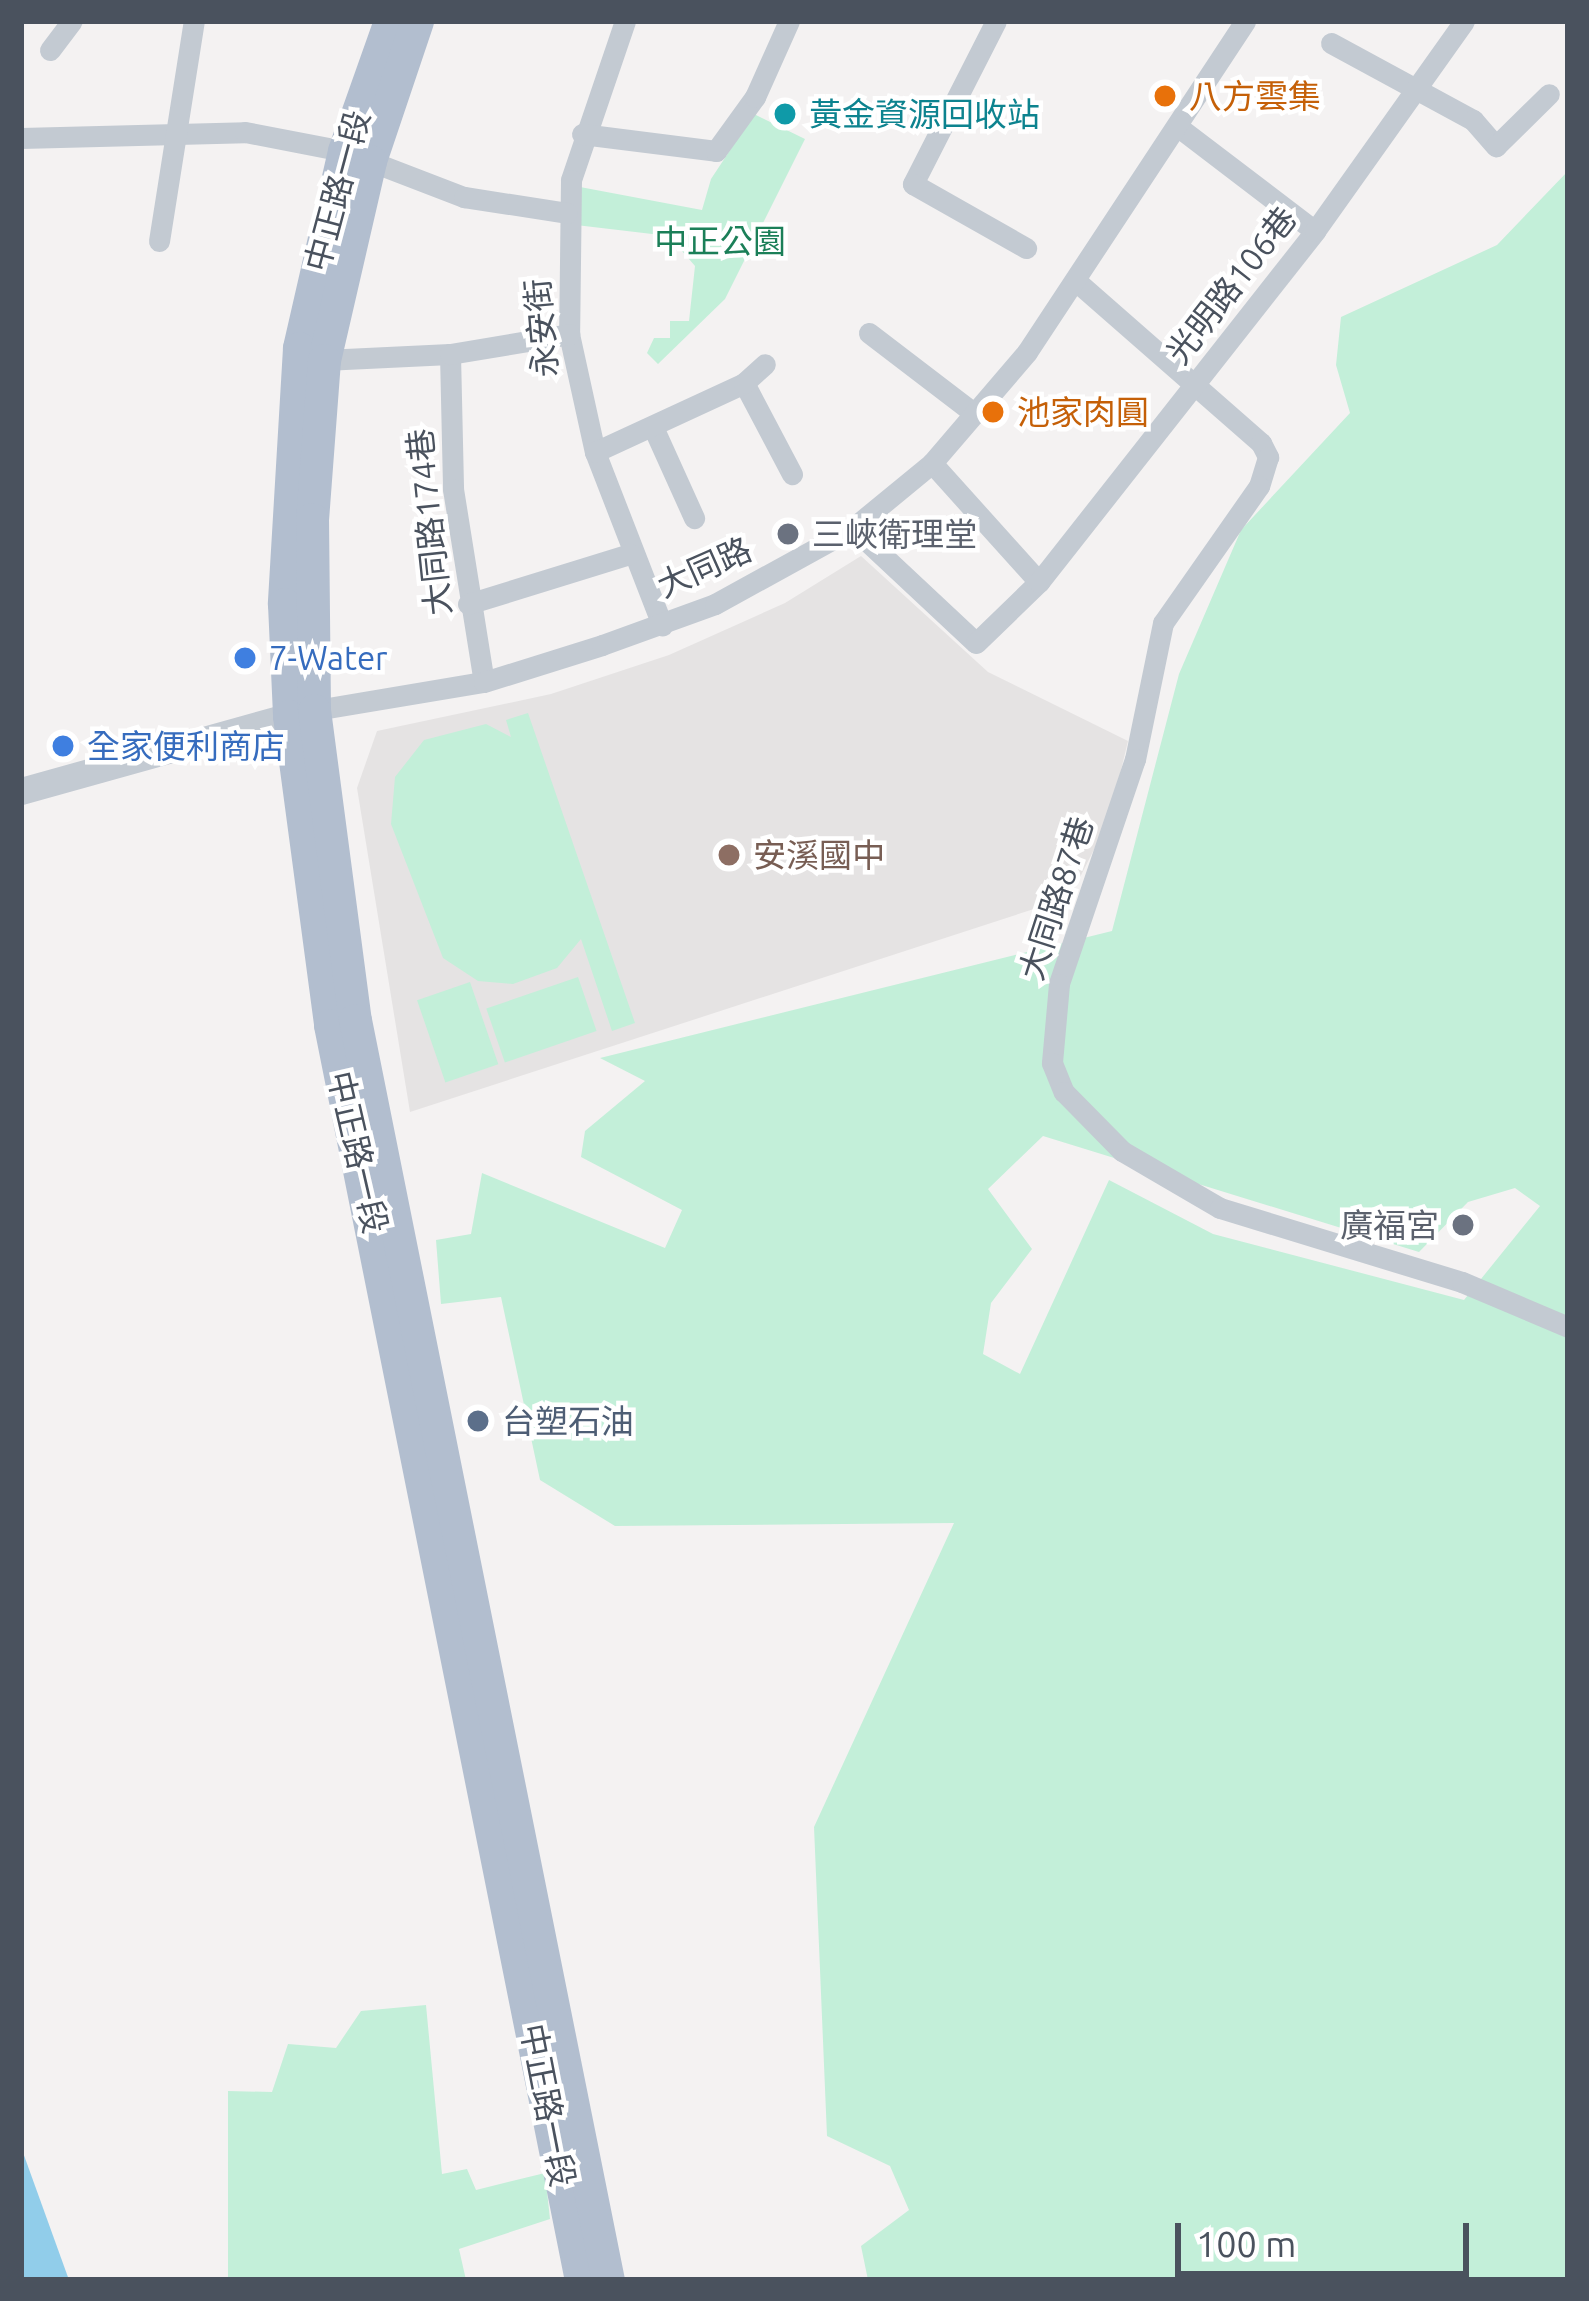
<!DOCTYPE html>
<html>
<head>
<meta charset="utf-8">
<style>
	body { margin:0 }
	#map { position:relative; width:1589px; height:2301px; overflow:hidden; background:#f4f2f2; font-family:Ubuntu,"Noto Sans TC",sans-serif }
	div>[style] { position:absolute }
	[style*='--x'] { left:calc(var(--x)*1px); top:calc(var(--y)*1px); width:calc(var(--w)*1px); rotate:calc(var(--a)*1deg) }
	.education>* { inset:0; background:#e5e3e3 }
	.green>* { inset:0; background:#c3efd9; transform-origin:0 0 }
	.water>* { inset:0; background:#91cdea }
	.minor>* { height:21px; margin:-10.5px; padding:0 10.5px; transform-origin:10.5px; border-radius:10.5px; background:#c3cad2 }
	.tertiary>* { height:27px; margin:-13.5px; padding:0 13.5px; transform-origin:13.5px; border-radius:13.5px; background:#c3cad2 }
	.primary>* { height:33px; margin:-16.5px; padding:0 16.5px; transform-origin:16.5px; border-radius:16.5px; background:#b2becf }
	.dots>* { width:33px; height:33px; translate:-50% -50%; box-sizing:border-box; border:6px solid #fff; border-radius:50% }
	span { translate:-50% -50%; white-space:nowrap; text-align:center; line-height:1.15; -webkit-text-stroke:9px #fff; paint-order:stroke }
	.food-label { font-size:33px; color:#c56008 }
	.left { translate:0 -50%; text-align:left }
	.culture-label { font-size:33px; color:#0d838f }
	.street-label { font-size:33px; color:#4a525e }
	.park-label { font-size:33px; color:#1b7f58 }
	.worship-label { font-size:33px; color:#5b616d }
	.right { translate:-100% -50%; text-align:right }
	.shop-label { font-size:33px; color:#366cbe }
	.education-label { font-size:33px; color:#785e54 }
	.service-label { font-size:33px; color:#4e5e75 }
	.frame { position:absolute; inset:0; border:24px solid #4a525e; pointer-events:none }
	.scale { position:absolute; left:1175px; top:2223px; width:294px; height:54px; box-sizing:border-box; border:6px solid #4a525e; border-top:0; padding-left:15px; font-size:36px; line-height:42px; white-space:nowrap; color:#4a525e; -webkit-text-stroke:9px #fff; paint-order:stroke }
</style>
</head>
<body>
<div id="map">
	<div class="education">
		<div style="clip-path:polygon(861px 556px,988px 672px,1128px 741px,1109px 820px,1074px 889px,1037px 908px,410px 1112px,357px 788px,377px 731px,551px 694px,669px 655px,785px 603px)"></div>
	</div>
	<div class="green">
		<div style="clip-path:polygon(754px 114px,805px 139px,725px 299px,658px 364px,647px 353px,654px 338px,670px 338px,670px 321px,689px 321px,695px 266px,669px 236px,576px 225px,580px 187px,702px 210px,711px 179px)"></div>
		<div style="clip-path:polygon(evenodd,1568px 171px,1568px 2280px,868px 2280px,861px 2246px,909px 2210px,890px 2166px,827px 2136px,814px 1827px,954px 1523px,615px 1526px,540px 1480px,501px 1297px,441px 1304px,436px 1240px,471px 1234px,482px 1173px,665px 1248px,682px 1210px,581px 1157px,585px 1131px,645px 1081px,600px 1058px,1112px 931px,1179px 674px,1241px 530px,1350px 413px,1336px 365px,1341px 317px,1497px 245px,1568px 171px,1043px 1136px,1419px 1252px,1468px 1202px,1515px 1188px,1540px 1206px,1464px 1300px,1213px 1234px,1109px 1180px,1020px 1374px,983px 1354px,991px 1303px,1032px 1249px,988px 1189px,1043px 1136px)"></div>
		<div style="clip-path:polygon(528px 713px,635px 1023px,612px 1031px,581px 939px,557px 968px,513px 984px,478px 981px,443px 958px,391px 824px,395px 777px,424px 740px,486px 724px,511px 737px,506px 720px)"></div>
		<div style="left:578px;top:977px;width:57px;height:97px;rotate:71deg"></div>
		<div style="left:470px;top:982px;width:87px;height:56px;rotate:71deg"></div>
		<div style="clip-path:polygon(426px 2005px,442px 2174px,467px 2169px,476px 2190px,545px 2173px,550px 2219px,459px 2249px,466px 2280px,228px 2280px,228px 2091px,272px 2092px,288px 2044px,336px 2048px,361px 2011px)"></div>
	</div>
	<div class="water">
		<div style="clip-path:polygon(21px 2147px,69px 2280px,21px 2280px)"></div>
	</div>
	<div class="minor">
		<div style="--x:625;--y:21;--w:168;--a:108.8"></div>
		<div style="--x:571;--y:180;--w:154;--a:90.7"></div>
		<div style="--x:569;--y:334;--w:121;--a:77.6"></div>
		<div style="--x:595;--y:452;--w:186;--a:68.8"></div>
		<div style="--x:996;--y:21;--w:183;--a:117"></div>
		<div style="--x:913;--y:184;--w:130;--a:29.5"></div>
		<div style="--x:1331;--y:43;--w:162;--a:28.5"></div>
		<div style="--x:1473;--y:120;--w:35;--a:49"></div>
		<div style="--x:1496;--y:146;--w:74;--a:-44.5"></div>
		<div style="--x:50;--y:50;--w:36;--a:-53"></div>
		<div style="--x:1177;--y:126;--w:173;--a:37.3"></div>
		<div style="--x:582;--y:134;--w:135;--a:7.2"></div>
		<div style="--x:716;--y:151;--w:67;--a:-54.2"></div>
		<div style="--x:755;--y:97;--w:83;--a:-65.9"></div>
		<div style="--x:21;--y:138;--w:224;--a:-1.5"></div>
		<div style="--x:245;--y:132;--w:101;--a:10.9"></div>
		<div style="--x:370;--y:161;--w:101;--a:21"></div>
		<div style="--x:464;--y:197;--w:104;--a:8.8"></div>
		<div style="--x:159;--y:241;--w:223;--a:-81"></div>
		<div style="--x:1076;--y:281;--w:246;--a:41.2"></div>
		<div style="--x:1261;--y:443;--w:16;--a:63"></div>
		<div style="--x:1268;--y:457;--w:30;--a:107"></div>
		<div style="--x:1259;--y:486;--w:167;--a:125"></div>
		<div style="--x:1163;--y:623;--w:139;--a:101.6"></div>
		<div style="--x:1135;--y:759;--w:237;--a:108.7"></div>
		<div style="--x:1059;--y:984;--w:79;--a:95.1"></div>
		<div style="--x:1052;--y:1063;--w:31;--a:68"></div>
		<div style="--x:1064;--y:1092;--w:83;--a:45.5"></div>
		<div style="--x:1122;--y:1151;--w:113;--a:30.2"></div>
		<div style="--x:1220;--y:1208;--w:253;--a:17"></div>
		<div style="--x:1462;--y:1282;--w:115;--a:23"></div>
		<div style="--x:869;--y:333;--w:133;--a:37.4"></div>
		<div style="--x:450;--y:354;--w:135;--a:88.7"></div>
		<div style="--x:453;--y:489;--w:195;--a:80.9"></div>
		<div style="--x:324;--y:360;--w:126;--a:-2.7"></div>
		<div style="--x:450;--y:354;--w:121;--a:-9.5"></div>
		<div style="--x:744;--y:383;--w:103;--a:62.2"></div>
		<div style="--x:653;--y:427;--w:100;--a:65.7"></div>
		<div style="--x:595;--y:452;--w:164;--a:-24.8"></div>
		<div style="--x:744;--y:383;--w:28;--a:-42"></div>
		<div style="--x:853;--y:528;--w:168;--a:43.1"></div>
		<div style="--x:976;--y:643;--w:88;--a:-44.1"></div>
		<div style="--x:1039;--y:582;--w:160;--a:-132"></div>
		<div style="--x:1039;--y:582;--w:447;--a:-51.8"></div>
		<div style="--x:1315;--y:231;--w:257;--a:-54.6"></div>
		<div style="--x:468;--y:604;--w:170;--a:-17.2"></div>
		<div style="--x:304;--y:712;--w:182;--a:-9.5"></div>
		<div style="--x:484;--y:682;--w:124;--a:-17.4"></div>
		<div style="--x:602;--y:645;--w:120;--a:-19.9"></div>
		<div style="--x:715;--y:604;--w:158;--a:-28.8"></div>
		<div style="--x:853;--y:528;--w:102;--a:-39.4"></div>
		<div style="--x:932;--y:463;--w:146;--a:-49.4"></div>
		<div style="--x:1027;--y:352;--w:396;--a:-56.6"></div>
	</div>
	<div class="tertiary">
		<div style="--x:21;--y:791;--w:278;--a:-15.6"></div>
	</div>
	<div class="primary">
		<div style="--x:390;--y:21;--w:138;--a:109.5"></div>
		<div style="--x:344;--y:151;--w:202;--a:102.9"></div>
		<div style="--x:299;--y:348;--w:256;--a:93.4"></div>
		<div style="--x:284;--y:604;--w:112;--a:87.4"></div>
		<div style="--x:289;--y:716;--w:312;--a:82.4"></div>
		<div style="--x:330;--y:1025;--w:1280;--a:78.69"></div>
		<div style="--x:417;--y:21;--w:148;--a:108.6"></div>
		<div style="--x:370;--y:161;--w:204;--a:103"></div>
		<div style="--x:324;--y:360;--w:159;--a:94.3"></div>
		<div style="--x:312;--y:519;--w:191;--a:89.4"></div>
		<div style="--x:314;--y:710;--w:313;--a:82.5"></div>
		<div style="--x:355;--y:1020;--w:1285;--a:78.65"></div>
	</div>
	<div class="dots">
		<div style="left:1165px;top:96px;background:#e8710a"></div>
		<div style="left:785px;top:114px;background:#0f9aa8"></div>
		<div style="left:993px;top:412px;background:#e8710a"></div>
		<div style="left:788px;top:534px;background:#6b7280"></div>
		<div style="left:245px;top:658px;background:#3f7fe0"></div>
		<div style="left:63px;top:746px;background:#3f7fe0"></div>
		<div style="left:729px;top:855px;background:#8d6e63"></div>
		<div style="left:1463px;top:1225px;background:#6b7280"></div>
		<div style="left:478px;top:1421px;background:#5c6f8a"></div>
	</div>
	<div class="food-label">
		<span class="left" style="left:1189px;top:96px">八方雲集</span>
		<span class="left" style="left:1017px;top:412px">池家肉圓</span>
	</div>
	<div class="culture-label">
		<span class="left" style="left:809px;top:114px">黃金資源回收站</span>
	</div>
	<div class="street-label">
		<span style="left:337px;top:191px;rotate:-75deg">中正路一段</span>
		<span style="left:1231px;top:285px;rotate:-52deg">光明路106巷</span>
		<span style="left:541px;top:328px;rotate:-95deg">永安街</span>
		<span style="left:429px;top:522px;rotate:-96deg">大同路174巷</span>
		<span style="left:704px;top:567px;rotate:-24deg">大同路</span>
		<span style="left:1056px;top:898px;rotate:-72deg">大同路87巷</span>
		<span style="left:358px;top:1152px;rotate:77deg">中正路一段</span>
		<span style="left:548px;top:2105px;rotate:79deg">中正路一段</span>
	</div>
	<div class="park-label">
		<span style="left:720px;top:241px">中正公園</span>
	</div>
	<div class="worship-label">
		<span class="left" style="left:812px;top:534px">三峽衛理堂</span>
		<span class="right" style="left:1439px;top:1225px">廣福宮</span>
	</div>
	<div class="shop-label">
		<span class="left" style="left:269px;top:658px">7-Water</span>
		<span class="left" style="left:87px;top:746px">全家便利商店</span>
	</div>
	<div class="education-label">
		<span class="left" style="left:753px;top:855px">安溪國中</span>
	</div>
	<div class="service-label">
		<span class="left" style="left:502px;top:1421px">台塑石油</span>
	</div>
	<div class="frame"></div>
	<div class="scale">100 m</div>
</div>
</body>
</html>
